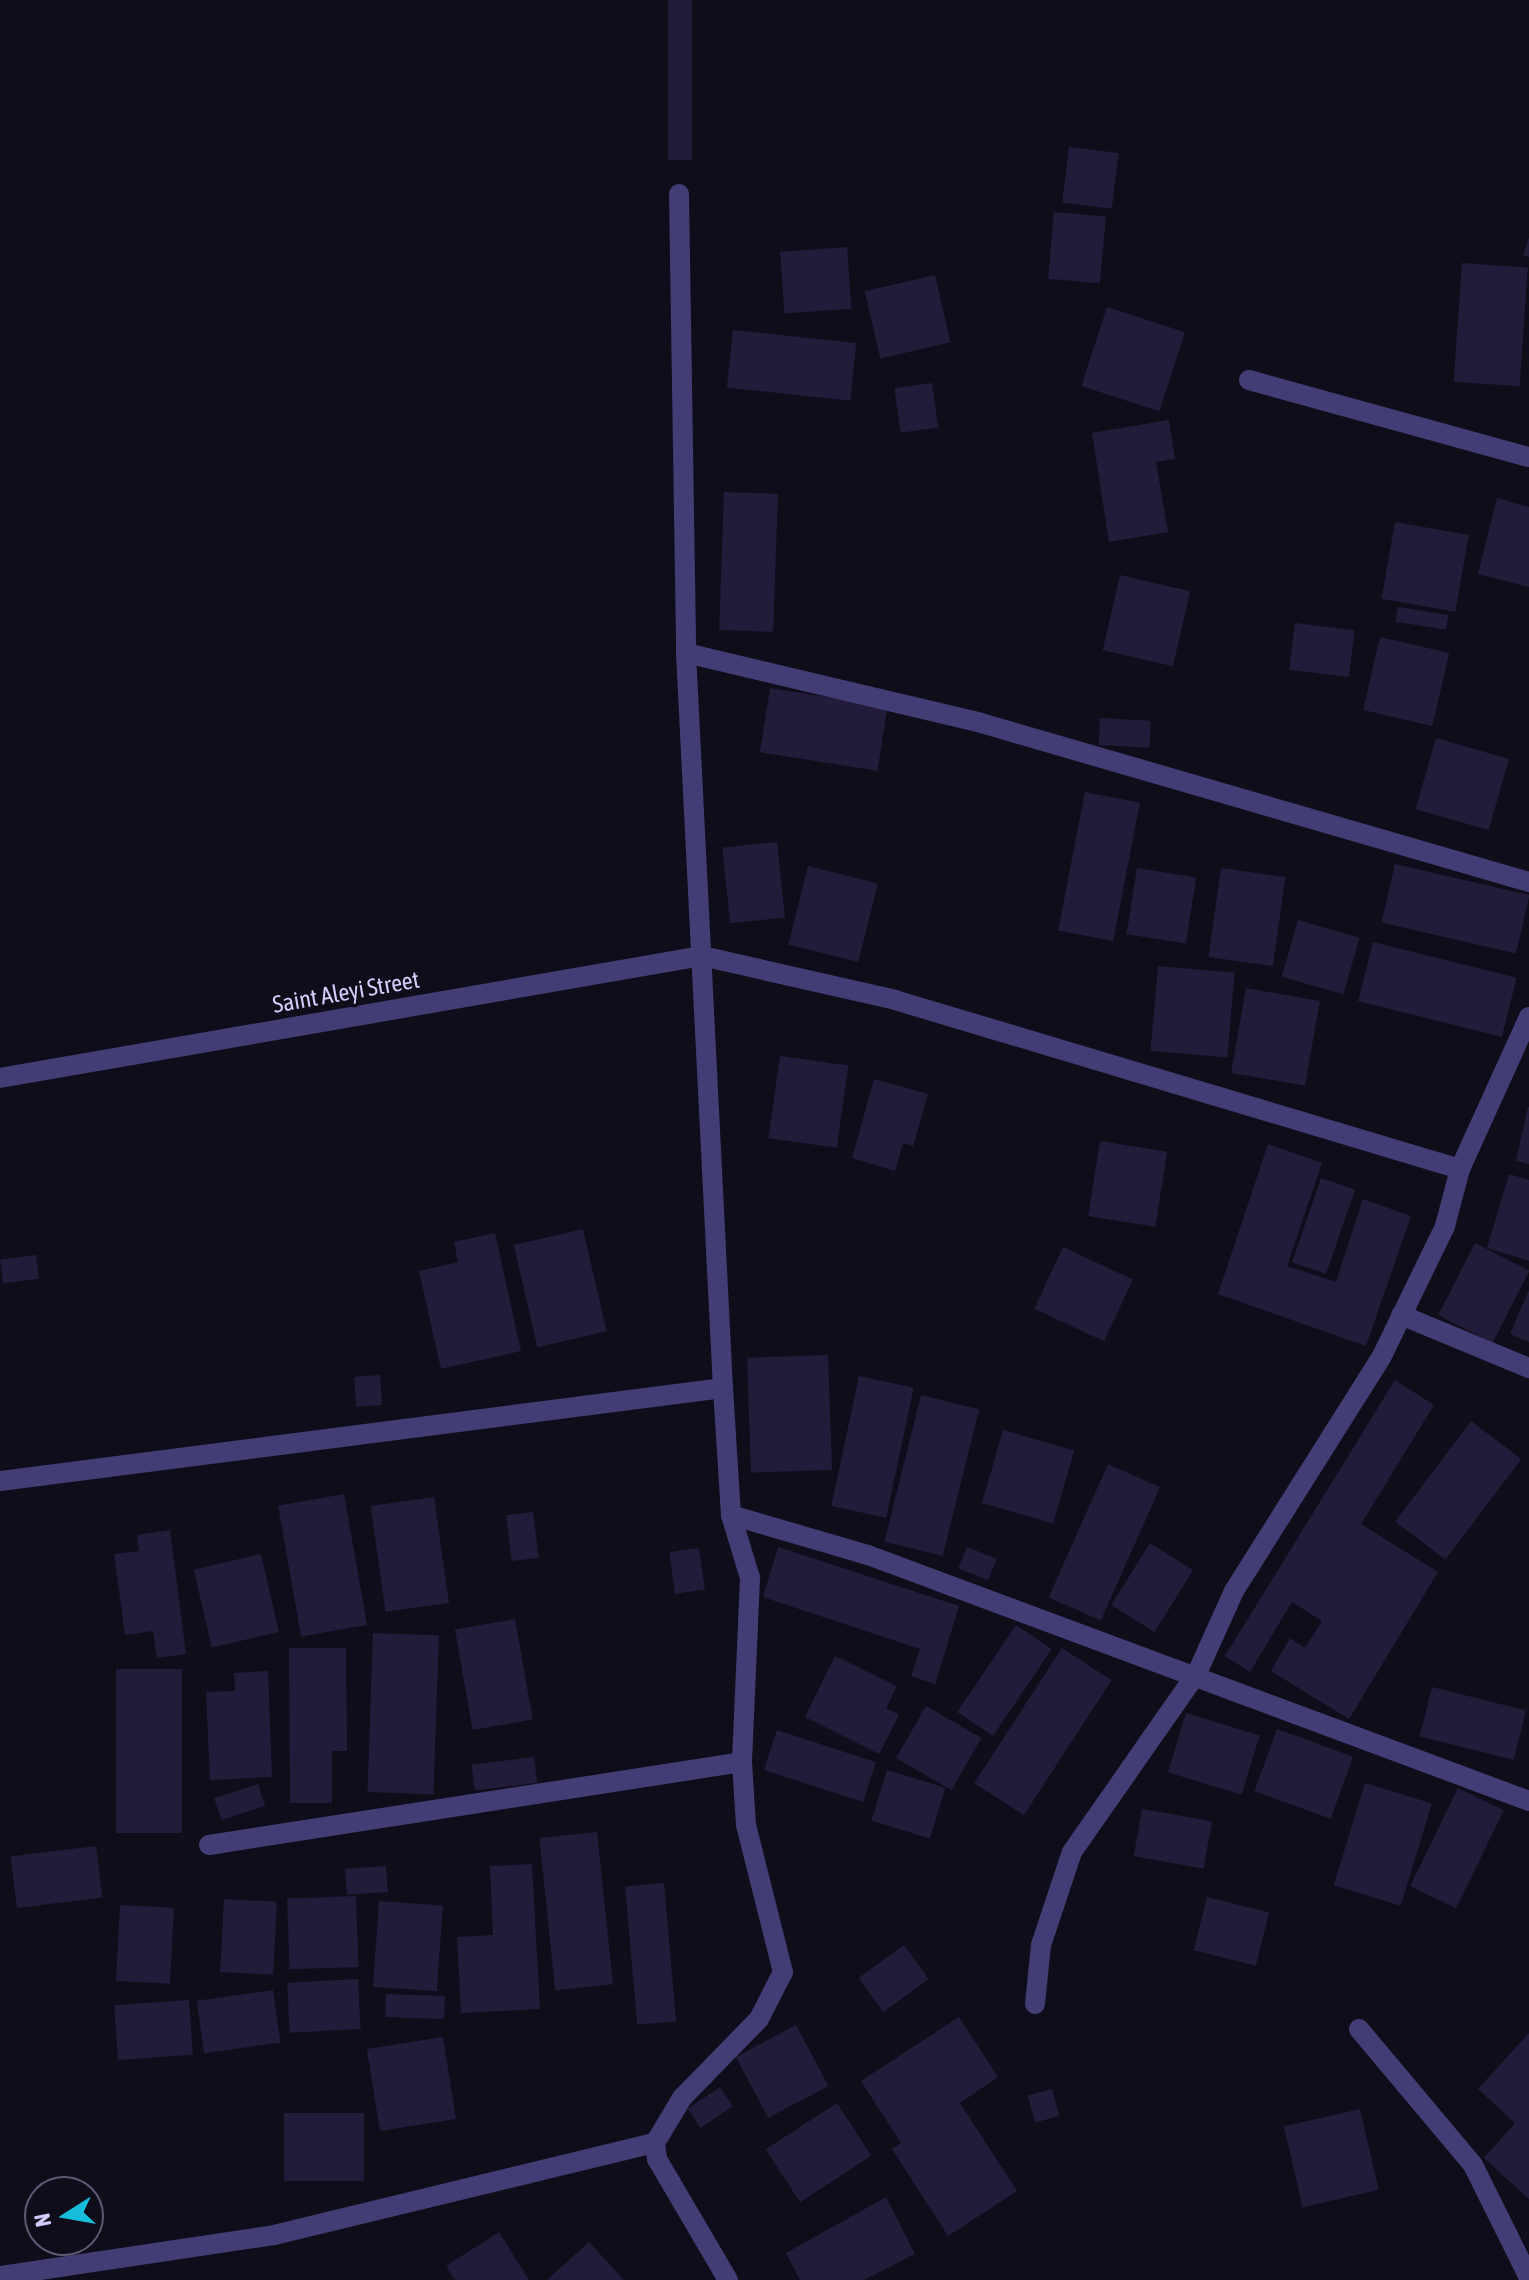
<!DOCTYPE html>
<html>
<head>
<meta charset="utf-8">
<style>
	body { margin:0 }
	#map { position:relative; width:1529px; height:2280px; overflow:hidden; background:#100d1b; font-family:"Asap Condensed",sans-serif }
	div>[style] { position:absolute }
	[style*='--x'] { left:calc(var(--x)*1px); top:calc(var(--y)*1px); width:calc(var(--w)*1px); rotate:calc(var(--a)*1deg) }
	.building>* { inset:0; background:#231b3a; transform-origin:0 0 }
	.street>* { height:20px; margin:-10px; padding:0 10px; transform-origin:10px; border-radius:10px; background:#423d75 }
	span { translate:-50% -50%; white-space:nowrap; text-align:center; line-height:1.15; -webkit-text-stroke:7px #100d1b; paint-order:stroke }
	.street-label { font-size:24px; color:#d4ccfa }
	.north { position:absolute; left:24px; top:2176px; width:80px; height:80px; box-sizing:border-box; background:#100d1b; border:2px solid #5e5974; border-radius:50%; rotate:259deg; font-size:22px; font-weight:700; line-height:32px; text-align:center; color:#d4ccfa }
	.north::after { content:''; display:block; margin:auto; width:28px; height:36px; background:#17bedb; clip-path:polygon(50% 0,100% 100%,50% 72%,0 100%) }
</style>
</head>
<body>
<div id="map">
	<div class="building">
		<div style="left:668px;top:0;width:24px;height:160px"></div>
		<div style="left:1069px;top:147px;width:50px;height:56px;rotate:7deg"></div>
		<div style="left:1054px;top:212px;width:52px;height:67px;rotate:5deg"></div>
		<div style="clip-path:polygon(1529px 237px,1529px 257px,1523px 255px)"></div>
		<div style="left:847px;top:247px;width:62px;height:67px;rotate:86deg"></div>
		<div style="left:1462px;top:263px;width:66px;height:119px;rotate:4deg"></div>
		<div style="left:935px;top:275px;width:69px;height:72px;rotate:77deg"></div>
		<div style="left:1107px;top:307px;width:82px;height:83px;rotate:18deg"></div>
		<div style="left:733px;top:330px;width:124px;height:58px;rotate:6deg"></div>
		<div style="left:932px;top:383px;width:45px;height:38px;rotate:82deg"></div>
		<div style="clip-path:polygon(1169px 420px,1175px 459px,1156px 462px,1168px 532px,1109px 542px,1092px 433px)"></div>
		<div style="left:724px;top:492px;width:54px;height:138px;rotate:2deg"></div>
		<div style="clip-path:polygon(1497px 498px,1529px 507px,1529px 587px,1478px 574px)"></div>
		<div style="left:1395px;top:522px;width:75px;height:78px;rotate:10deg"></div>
		<div style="left:1120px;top:575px;width:72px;height:77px;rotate:13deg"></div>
		<div style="left:1398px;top:607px;width:51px;height:15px;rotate:9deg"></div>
		<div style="left:1295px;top:623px;width:60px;height:47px;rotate:7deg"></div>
		<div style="left:1380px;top:637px;width:71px;height:75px;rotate:13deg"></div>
		<div style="left:770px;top:688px;width:119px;height:65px;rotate:9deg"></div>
		<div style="left:1100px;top:718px;width:51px;height:27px;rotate:3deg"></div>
		<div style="left:1436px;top:738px;width:76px;height:74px;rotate:16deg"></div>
		<div style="left:1085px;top:792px;width:56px;height:141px;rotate:11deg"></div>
		<div style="left:777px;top:842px;width:76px;height:55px;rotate:84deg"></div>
		<div style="left:1395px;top:864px;width:138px;height:60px;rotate:13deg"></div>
		<div style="left:808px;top:866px;width:72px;height:81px;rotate:14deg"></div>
		<div style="left:1137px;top:868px;width:60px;height:67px;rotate:9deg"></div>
		<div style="left:1221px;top:868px;width:65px;height:90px;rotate:8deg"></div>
		<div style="left:1298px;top:920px;width:64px;height:59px;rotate:16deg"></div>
		<div style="left:1373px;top:942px;width:148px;height:61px;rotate:14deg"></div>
		<div style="left:1158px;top:966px;width:77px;height:85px;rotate:5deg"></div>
		<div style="left:1246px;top:988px;width:75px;height:86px;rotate:10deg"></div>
		<div style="left:780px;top:1056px;width:69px;height:83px;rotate:8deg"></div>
		<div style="clip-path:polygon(874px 1079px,928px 1094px,913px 1146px,903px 1143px,895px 1171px,852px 1158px)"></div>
		<div style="clip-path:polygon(1528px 1107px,1529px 1107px,1529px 1164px,1516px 1161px)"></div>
		<div style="left:1100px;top:1141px;width:68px;height:76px;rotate:9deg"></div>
		<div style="clip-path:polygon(1268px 1144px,1322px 1163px,1287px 1266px,1336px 1282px,1363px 1199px,1411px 1216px,1366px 1346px,1218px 1294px)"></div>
		<div style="clip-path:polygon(1509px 1174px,1529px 1180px,1529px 1261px,1487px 1248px)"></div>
		<div style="left:1321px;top:1178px;width:36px;height:89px;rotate:19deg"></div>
		<div style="left:583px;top:1229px;width:105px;height:71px;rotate:77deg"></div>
		<div style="clip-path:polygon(495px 1233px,521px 1351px,441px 1369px,419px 1271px,458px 1262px,454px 1242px)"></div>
		<div style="left:1475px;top:1243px;width:61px;height:81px;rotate:27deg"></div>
		<div style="left:1063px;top:1247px;width:77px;height:68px;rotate:25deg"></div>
		<div style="left:36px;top:1255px;width:24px;height:36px;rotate:83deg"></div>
		<div style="clip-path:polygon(1529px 1290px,1529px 1342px,1510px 1334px)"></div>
		<div style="left:828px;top:1355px;width:115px;height:81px;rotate:88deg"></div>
		<div style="left:380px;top:1375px;width:30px;height:26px;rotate:86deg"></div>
		<div style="left:859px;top:1376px;width:56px;height:133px;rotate:12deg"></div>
		<div style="clip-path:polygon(1395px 1380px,1434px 1405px,1361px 1524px,1438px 1572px,1349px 1719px,1271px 1671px,1290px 1638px,1305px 1648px,1322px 1621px,1292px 1602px,1250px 1672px,1225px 1656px)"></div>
		<div style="left:921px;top:1395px;width:60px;height:151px;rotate:14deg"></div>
		<div style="left:1471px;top:1421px;width:63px;height:126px;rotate:37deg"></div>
		<div style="left:1003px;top:1430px;width:74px;height:76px;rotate:16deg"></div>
		<div style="left:1108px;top:1464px;width:57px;height:146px;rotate:24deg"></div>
		<div style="left:344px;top:1494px;width:133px;height:67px;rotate:80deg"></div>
		<div style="left:434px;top:1497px;width:107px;height:64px;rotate:82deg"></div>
		<div style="left:533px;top:1512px;width:46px;height:27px;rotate:83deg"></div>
		<div style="clip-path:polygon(170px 1530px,186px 1654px,157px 1658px,153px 1631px,125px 1635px,114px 1554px,139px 1551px,137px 1535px)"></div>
		<div style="left:1150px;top:1543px;width:51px;height:73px;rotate:32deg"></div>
		<div style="clip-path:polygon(778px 1547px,959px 1606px,935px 1684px,911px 1676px,920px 1649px,763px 1597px)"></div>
		<div style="left:967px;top:1547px;width:32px;height:23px;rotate:22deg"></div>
		<div style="left:699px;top:1548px;width:42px;height:30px;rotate:82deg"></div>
		<div style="left:261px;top:1554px;width:80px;height:69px;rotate:77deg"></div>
		<div style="left:515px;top:1619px;width:102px;height:61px;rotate:80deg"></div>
		<div style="left:1016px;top:1625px;width:43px;height:105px;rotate:34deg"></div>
		<div style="left:373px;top:1633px;width:66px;height:159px;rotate:2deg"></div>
		<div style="clip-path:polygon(289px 1648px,346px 1648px,347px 1751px,332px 1751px,332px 1803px,290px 1803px)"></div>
		<div style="left:1062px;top:1648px;width:59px;height:161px;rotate:33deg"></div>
		<div style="clip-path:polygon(835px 1656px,897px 1686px,886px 1708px,899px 1715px,879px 1754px,805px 1717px)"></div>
		<div style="left:116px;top:1669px;width:66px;height:164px"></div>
		<div style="clip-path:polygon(268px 1671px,272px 1777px,210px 1780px,206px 1692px,235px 1691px,234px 1673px)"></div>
		<div style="left:1432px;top:1687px;width:97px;height:51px;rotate:14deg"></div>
		<div style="left:926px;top:1706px;width:64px;height:60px;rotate:30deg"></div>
		<div style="left:1186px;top:1713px;width:77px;height:62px;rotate:17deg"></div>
		<div style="left:1277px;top:1729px;width:81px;height:66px;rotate:20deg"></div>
		<div style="left:777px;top:1730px;width:104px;height:42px;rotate:18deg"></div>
		<div style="left:534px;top:1757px;width:26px;height:63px;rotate:83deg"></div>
		<div style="left:887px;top:1770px;width:61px;height:53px;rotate:17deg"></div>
		<div style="left:1365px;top:1783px;width:70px;height:107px;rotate:17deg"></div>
		<div style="left:258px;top:1784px;width:23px;height:46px;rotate:72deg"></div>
		<div style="left:1458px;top:1788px;width:51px;height:109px;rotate:26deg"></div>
		<div style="left:1142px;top:1809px;width:71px;height:48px;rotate:10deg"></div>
		<div style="left:597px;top:1832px;width:153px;height:58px;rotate:84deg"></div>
		<div style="left:96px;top:1846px;width:52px;height:86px;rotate:83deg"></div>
		<div style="clip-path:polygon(532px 1864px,540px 2009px,461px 2013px,457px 1937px,493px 1935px,490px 1866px)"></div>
		<div style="left:386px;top:1866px;width:26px;height:41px;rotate:86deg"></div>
		<div style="left:664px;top:1883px;width:139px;height:39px;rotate:85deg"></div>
		<div style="left:356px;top:1896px;width:71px;height:69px;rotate:88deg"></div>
		<div style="left:1207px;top:1897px;width:64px;height:55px;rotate:14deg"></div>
		<div style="left:224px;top:1899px;width:53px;height:73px;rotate:3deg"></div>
		<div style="left:379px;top:1901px;width:64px;height:86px;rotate:4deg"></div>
		<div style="left:120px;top:1905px;width:54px;height:76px;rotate:3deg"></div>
		<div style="left:904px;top:1945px;width:42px;height:56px;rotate:54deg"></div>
		<div style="left:358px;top:1979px;width:50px;height:71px;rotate:87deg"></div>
		<div style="left:273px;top:1990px;width:53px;height:77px;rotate:82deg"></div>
		<div style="left:386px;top:1994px;width:59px;height:23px;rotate:2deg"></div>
		<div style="left:189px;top:2000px;width:55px;height:75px;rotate:86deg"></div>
		<div style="clip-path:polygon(959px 2017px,998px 2077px,960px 2103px,1017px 2191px,948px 2236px,892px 2149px,901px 2143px,861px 2081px)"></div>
		<div style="left:796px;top:2025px;width:69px;height:68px;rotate:62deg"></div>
		<div style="clip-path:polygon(1529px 2033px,1529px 2199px,1484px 2158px,1515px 2123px,1478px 2089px)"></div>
		<div style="left:443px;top:2037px;width:83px;height:77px;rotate:81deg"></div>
		<div style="left:720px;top:2087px;width:23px;height:39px;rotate:56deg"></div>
		<div style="left:1052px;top:2089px;width:28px;height:25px;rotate:75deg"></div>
		<div style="left:837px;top:2103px;width:63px;height:85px;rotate:57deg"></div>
		<div style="left:1360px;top:2109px;width:83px;height:78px;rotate:77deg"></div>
		<div style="left:284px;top:2113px;width:80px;height:68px"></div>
		<div style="clip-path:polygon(886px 2197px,915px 2254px,864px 2280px,800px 2280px,786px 2253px)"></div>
		<div style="clip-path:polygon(499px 2232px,529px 2280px,455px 2280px,446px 2266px)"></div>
		<div style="clip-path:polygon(589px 2242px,624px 2280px,547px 2280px)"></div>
	</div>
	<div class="street">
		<div style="--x:679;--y:194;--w:459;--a:89.1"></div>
		<div style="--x:686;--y:653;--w:736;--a:87.12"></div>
		<div style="--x:723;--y:1388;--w:127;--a:86.4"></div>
		<div style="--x:731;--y:1515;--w:66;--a:73.2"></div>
		<div style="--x:750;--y:1578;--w:184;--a:92.5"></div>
		<div style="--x:742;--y:1762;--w:63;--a:86.4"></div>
		<div style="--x:746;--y:1825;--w:152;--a:75.9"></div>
		<div style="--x:783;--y:1972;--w:53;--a:117.1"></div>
		<div style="--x:759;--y:2019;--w:110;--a:134.3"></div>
		<div style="--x:682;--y:2098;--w:52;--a:121"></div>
		<div style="--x:655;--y:2143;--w:16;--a:83"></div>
		<div style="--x:657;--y:2159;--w:140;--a:59.6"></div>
		<div style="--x:1249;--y:380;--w:290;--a:15.4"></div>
		<div style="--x:686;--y:653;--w:303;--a:13.3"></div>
		<div style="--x:981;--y:723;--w:571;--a:16.18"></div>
		<div style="--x:0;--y:1078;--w:713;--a:-9.86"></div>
		<div style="--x:702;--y:956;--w:198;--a:12.8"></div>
		<div style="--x:895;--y:1000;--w:590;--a:16.65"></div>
		<div style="--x:1401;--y:1315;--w:139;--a:22.5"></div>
		<div style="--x:0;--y:1481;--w:729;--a:-7.33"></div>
		<div style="--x:731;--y:1515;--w:143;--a:16.3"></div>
		<div style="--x:868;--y:1555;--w:705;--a:20.41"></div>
		<div style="--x:209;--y:1845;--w:539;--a:-8.85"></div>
		<div style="--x:1035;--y:2004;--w:59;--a:-84.2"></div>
		<div style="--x:1041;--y:1945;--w:98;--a:-71.6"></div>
		<div style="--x:1072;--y:1852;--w:218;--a:-55.1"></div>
		<div style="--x:1197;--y:1673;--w:90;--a:-65.7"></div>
		<div style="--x:1234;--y:1591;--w:275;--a:-57.8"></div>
		<div style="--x:1381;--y:1358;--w:147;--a:-64.1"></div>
		<div style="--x:1445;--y:1226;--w:59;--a:-75.3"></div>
		<div style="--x:1460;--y:1169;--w:167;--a:-65.6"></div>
		<div style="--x:1359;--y:2029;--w:177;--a:50"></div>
		<div style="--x:1473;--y:2165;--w:126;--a:63.6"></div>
		<div style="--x:0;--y:2276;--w:277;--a:-8.5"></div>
		<div style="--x:274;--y:2235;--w:392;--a:-13.6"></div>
	</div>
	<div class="street-label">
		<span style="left:346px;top:992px;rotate:-10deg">Saint Aleyi Street</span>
	</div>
	<div class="north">N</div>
</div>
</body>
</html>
